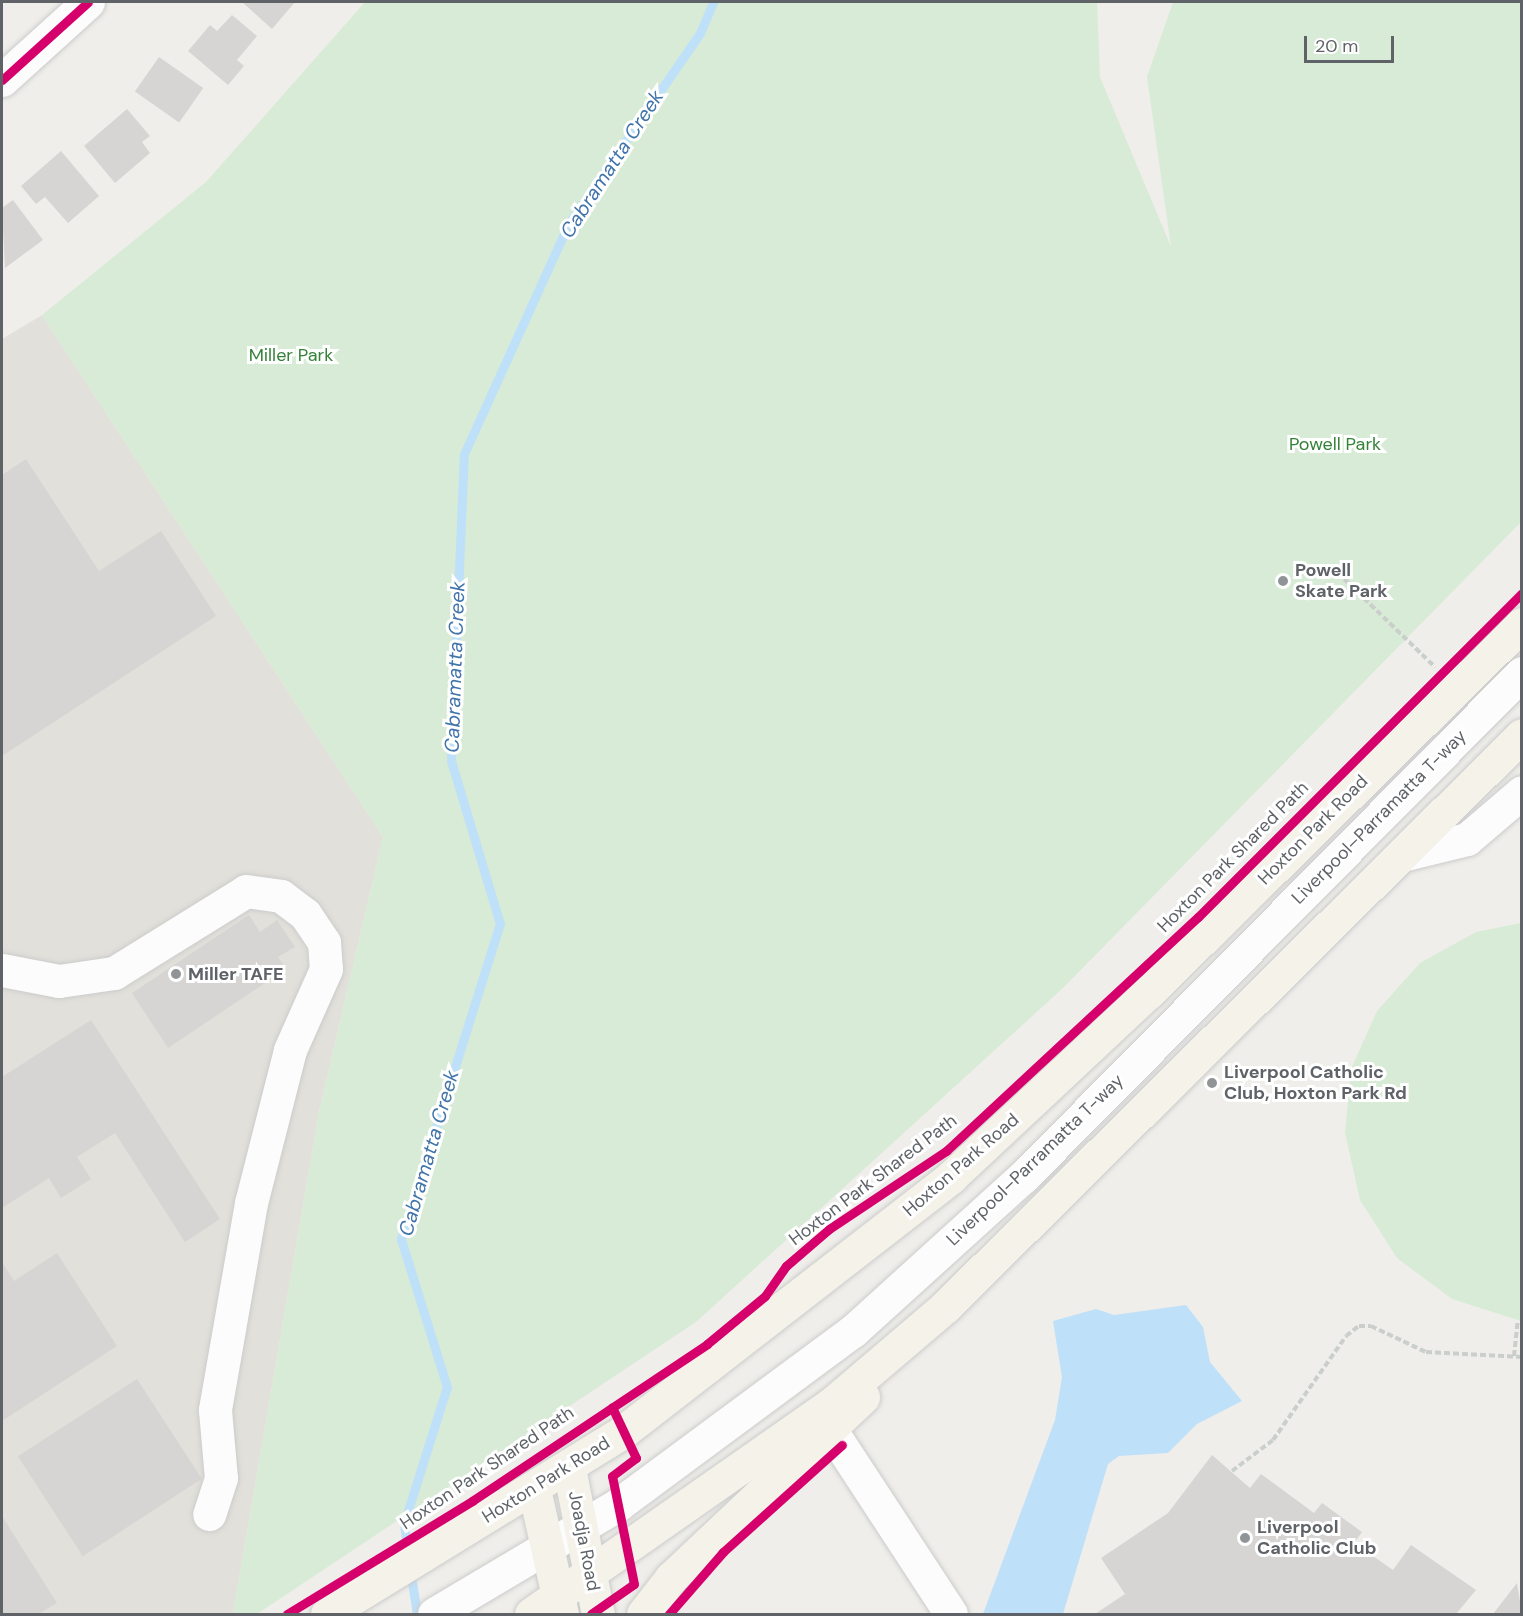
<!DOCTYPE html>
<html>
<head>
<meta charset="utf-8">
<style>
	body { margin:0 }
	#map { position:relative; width:1523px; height:1616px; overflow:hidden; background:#efeeea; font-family:"DM Sans",sans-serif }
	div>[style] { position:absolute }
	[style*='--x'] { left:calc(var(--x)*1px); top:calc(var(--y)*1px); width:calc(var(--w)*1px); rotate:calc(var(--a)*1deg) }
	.education>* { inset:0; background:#e2e0da }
	.green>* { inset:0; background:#d8ebd6 }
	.water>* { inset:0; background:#bfe0f9 }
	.stream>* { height:9px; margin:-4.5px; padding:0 4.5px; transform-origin:4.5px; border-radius:4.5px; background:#bfe0f9 }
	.building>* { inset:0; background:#d6d5d3; transform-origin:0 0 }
	.path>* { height:4px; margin-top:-2px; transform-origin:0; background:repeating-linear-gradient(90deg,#cacfcc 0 6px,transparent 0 9px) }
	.roads { filter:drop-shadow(0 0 2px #cbcccc) drop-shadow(0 0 2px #cbcccc) }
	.minor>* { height:33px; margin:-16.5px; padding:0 16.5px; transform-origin:16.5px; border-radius:16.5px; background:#fdfcfc }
	.major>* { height:33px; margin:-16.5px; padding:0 16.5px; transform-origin:16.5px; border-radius:16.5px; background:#f4f2e9 }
	.cycleway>* { height:9px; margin:-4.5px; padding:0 4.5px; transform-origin:4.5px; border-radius:4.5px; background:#d6006c }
	.dots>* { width:16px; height:16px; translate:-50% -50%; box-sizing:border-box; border:3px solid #fff; border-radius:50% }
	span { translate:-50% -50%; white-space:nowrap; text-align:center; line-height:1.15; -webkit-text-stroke:6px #fff; paint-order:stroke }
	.park-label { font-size:18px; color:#348238 }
	.poi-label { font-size:18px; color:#5f6368; font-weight:700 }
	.left { translate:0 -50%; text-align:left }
	.street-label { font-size:18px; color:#5f6368 }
	.water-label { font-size:20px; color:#4174aa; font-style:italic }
	.frame { position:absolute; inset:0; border:3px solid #5f6368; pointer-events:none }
	.scale { position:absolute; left:1304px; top:36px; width:90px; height:27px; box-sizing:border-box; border:3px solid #5f6368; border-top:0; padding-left:8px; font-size:18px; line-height:21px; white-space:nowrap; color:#5f6368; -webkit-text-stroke:4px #fff; paint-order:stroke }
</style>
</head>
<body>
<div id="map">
	<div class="education">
		<div style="clip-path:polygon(42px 315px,383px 837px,319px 1112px,233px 1614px,2px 1614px,2px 339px)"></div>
	</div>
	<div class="green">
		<div style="clip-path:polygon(365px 2px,1097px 2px,1100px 77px,1171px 247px,1147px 77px,1173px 2px,1521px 2px,1521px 522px,1063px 988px,696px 1322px,257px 1614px,233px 1614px,319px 1112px,383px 837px,42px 315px,206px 182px)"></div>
		<div style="clip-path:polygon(1521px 923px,1522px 1320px,1518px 1320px,1452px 1299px,1397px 1258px,1360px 1200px,1345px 1133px,1351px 1069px,1377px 1011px,1420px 963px,1476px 932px)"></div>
	</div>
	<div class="water">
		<div style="clip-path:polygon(1186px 1305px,1203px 1327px,1210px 1362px,1242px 1401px,1197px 1424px,1168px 1453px,1119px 1456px,1108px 1464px,1063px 1614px,983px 1614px,1055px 1420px,1062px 1377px,1053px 1321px,1096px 1309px,1114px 1315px)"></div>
	</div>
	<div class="stream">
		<div style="--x:408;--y:1556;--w:33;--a:-97"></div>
		<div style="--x:404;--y:1523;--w:143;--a:-72.5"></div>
		<div style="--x:447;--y:1387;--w:155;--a:-107.3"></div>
		<div style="--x:401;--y:1239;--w:330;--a:-72.6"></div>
		<div style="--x:500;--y:924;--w:170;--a:-106.7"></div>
		<div style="--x:451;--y:761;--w:307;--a:-87.6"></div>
		<div style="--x:464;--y:454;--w:254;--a:-65.6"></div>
		<div style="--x:569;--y:223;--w:231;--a:-55.4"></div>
		<div style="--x:700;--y:33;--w:34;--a:-67"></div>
		<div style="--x:410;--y:1569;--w:46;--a:81.2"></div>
	</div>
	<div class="building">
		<div style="clip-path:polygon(242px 2px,295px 2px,272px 29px)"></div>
		<div style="clip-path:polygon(232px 15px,257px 36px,237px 60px,244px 66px,228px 85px,188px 51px,210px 25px,217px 31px)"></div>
		<div style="left:159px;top:57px;width:54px;height:42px;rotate:35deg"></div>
		<div style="clip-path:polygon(127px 109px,150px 136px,142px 142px,150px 153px,115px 183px,84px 146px)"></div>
		<div style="clip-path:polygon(61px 151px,99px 196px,68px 223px,45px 197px,36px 204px,21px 186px)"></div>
		<div style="clip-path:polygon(13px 200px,43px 240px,5px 268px,2px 208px)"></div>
		<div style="clip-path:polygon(26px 459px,99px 571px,161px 531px,216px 616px,2px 756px,2px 475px)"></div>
		<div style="clip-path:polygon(249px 915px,260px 932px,277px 920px,295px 947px,278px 957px,286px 969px,168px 1048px,132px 993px)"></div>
		<div style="clip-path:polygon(91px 1020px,220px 1219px,185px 1242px,115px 1133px,77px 1157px,91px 1179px,61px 1198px,49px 1178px,2px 1208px,2px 1077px)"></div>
		<div style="clip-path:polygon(57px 1253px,117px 1346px,2px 1421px,2px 1262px,14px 1281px)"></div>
		<div style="left:137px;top:1379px;width:119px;height:142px;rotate:57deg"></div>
		<div style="clip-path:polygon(1212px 1455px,1250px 1488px,1261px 1474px,1314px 1513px,1322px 1503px,1362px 1532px,1354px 1543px,1393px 1570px,1411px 1545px,1476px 1590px,1456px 1614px,1095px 1614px,1125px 1594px,1101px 1558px,1168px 1513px)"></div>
		<div style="clip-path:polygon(2px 1516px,57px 1603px,38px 1614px,2px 1614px)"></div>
		<div style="clip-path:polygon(1517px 1583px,1522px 1614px,1493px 1614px)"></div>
	</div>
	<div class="path">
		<div style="--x:1338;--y:573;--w:135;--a:44.1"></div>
		<div style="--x:1514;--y:1356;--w:36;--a:-84"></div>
		<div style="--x:1232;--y:1471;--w:51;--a:-37.1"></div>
		<div style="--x:1273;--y:1440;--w:127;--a:-54.9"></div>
		<div style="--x:1346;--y:1336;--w:16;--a:-38"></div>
		<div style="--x:1359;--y:1326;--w:12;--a:0"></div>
		<div style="--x:1371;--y:1326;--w:61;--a:25.3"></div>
		<div style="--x:1426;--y:1352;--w:96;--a:3"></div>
	</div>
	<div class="roads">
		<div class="minor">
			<div style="--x:2;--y:80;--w:116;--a:-42.2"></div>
			<div style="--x:1402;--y:855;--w:67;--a:-13.8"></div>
			<div style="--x:1467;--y:839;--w:72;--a:-40.5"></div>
			<div style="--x:2;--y:970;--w:58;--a:10.9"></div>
			<div style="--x:59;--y:981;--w:56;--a:-8.3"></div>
			<div style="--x:114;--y:973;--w:155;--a:-31.8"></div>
			<div style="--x:246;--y:891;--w:35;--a:8"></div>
			<div style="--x:281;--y:896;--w:30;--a:37"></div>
			<div style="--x:305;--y:914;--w:34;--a:56"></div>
			<div style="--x:324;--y:942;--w:27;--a:86"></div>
			<div style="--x:326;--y:969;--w:89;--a:114"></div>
			<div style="--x:290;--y:1050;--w:158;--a:104.3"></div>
			<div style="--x:251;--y:1203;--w:210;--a:99.9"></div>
			<div style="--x:215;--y:1410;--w:68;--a:85"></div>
			<div style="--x:221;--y:1478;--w:38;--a:108"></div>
			<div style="--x:832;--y:1432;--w:217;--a:56.8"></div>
			<div style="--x:434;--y:1614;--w:215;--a:-30.7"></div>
			<div style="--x:619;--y:1504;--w:291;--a:-36.5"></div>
			<div style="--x:853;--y:1331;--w:229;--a:-42.2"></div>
			<div style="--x:1023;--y:1177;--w:709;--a:-45.29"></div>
		</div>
		<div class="major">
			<div style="--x:569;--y:1468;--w:149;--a:78.8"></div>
			<div style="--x:534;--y:1489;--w:128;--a:77.4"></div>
			<div style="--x:327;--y:1614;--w:349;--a:-31.6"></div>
			<div style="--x:624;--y:1431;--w:414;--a:-37.8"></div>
			<div style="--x:951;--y:1177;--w:271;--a:-43.1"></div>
			<div style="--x:1149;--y:992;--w:524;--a:-44.61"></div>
			<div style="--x:531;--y:1614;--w:365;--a:-35"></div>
			<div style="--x:830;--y:1405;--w:151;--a:-40.4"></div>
			<div style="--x:945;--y:1307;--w:812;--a:-44.75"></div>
			<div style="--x:643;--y:1614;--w:46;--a:-52.1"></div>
			<div style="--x:671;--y:1578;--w:264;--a:-43.3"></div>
		</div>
	</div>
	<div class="cycleway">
		<div style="--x:2;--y:80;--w:116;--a:-42.2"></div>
		<div style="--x:287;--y:1614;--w:217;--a:-31.4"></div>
		<div style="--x:472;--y:1501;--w:283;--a:-33.7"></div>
		<div style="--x:707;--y:1344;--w:75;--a:-39.6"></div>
		<div style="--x:765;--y:1296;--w:37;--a:-55"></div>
		<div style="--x:786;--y:1266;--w:57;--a:-40.7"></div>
		<div style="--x:829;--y:1229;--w:141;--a:-33.7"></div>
		<div style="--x:946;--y:1151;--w:344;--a:-42.9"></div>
		<div style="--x:1198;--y:917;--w:458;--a:-45"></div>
		<div style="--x:591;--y:1614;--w:52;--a:-34.9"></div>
		<div style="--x:634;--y:1584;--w:110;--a:-101.5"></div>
		<div style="--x:612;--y:1476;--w:30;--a:-37"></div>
		<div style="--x:636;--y:1458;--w:56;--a:-115.2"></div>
		<div style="--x:669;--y:1614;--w:82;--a:-48.9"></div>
		<div style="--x:723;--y:1552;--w:160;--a:-42"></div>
	</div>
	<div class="dots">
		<div style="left:1283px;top:581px;background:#919496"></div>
		<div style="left:176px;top:974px;background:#919496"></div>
		<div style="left:1212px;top:1083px;background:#919496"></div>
		<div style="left:1245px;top:1538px;background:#919496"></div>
	</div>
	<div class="park-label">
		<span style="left:291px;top:355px">Miller Park</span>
		<span style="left:1335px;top:444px">Powell Park</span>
	</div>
	<div class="poi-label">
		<span class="left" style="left:1295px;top:581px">Powell<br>Skate Park</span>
		<span class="left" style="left:188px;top:974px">Miller TAFE</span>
		<span class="left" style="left:1224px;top:1083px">Liverpool Catholic<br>Club, Hoxton Park Rd</span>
		<span class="left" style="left:1257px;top:1538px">Liverpool<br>Catholic Club</span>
	</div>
	<div class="street-label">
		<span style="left:1379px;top:817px;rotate:-45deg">Liverpool–Parramatta T-way</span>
		<span style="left:1313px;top:830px;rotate:-45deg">Hoxton Park Road</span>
		<span style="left:1233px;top:857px;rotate:-45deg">Hoxton Park Shared Path</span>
		<span style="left:1035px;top:1160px;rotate:-44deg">Liverpool–Parramatta T-way</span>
		<span style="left:961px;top:1165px;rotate:-41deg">Hoxton Park Road</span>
		<span style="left:873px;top:1180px;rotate:-37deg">Hoxton Park Shared Path</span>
		<span style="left:487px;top:1468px;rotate:-34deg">Hoxton Park Shared Path</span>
		<span style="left:546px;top:1480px;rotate:-32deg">Hoxton Park Road</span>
		<span style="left:584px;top:1541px;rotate:79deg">Joadja Road</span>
	</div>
	<div class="water-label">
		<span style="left:612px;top:164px;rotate:-57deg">Cabramatta Creek</span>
		<span style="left:455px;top:667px;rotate:-88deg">Cabramatta Creek</span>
		<span style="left:429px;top:1153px;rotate:-74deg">Cabramatta Creek</span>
	</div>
	<div class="frame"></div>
	<div class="scale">20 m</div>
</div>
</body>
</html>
